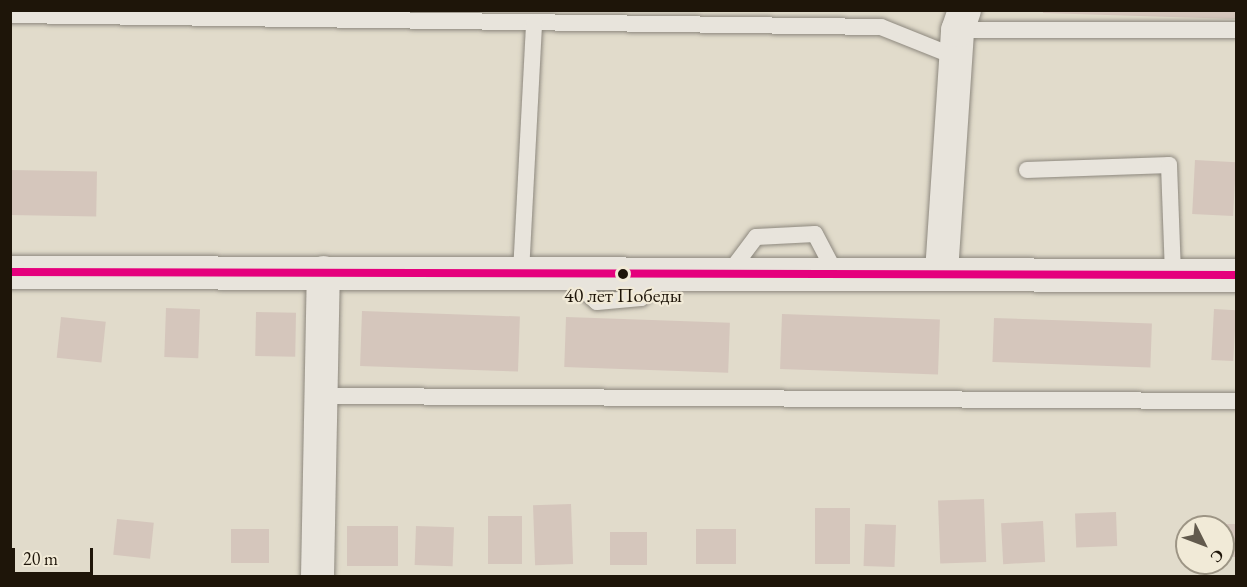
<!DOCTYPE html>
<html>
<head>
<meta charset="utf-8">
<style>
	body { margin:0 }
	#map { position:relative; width:1247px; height:587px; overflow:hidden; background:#e1dbcb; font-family:"EB Garamond",serif }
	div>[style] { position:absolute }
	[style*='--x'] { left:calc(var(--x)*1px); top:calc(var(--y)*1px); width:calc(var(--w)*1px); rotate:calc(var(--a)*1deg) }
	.building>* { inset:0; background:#d5c6bc; transform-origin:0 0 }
	.roads { filter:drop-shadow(0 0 2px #8d887e) drop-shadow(0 0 2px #8d887e) }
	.service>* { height:16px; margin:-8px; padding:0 8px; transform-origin:8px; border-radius:8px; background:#e8e4dc }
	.minor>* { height:33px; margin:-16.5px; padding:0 16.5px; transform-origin:16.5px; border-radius:16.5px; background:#e8e4dc }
	.tertiary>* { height:33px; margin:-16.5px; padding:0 16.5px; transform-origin:16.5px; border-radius:16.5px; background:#e8e4dc }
	.bus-1>* { height:8px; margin:-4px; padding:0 4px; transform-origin:4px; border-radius:4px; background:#e5007d }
	.dots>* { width:16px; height:16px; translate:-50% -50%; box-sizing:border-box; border:3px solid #f1ead7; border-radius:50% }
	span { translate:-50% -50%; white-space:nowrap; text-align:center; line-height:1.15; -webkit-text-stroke:4.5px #f1ead7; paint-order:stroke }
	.bus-label { font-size:20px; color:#1e1509 }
	.frame { position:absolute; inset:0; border:12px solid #1e1509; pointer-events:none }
	.north { position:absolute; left:1175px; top:515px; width:60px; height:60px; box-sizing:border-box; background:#f1ead7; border:2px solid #9d9585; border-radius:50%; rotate:132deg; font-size:16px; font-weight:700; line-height:24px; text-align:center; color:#1e1509 }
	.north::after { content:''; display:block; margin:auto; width:21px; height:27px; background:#625a4d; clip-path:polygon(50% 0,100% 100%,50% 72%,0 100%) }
	.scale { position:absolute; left:12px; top:548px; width:81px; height:27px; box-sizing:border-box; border:3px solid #1e1509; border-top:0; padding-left:8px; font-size:18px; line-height:21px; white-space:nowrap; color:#1e1509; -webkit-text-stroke:4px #f1ead7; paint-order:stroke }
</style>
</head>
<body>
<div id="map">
	<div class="building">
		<div style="clip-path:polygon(1043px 10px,1236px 10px,1236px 19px,1043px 13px)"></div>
		<div style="left:1195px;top:160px;width:41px;height:54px;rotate:3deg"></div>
		<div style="left:10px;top:170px;width:87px;height:45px;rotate:1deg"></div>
		<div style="left:166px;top:308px;width:34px;height:49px;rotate:2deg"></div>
		<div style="left:1214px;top:309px;width:22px;height:51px;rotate:3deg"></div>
		<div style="left:362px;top:311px;width:158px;height:55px;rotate:2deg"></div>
		<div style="left:256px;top:312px;width:40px;height:44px;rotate:1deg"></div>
		<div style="left:782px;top:314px;width:158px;height:55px;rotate:2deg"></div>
		<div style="left:61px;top:317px;width:45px;height:41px;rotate:6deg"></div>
		<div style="left:566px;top:317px;width:164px;height:50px;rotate:2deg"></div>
		<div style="left:994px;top:318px;width:158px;height:44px;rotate:2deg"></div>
		<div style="left:984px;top:499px;width:63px;height:46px;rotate:88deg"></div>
		<div style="left:571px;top:504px;width:60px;height:38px;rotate:88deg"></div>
		<div style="left:815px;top:508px;width:35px;height:56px"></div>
		<div style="left:1116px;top:512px;width:34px;height:41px;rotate:88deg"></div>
		<div style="left:488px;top:516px;width:34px;height:48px"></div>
		<div style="left:117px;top:519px;width:37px;height:36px;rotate:6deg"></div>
		<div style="left:1043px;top:521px;width:41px;height:42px;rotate:87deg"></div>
		<div style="left:865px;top:524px;width:31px;height:42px;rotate:2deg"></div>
		<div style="clip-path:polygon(1201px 524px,1236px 524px,1236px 557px,1223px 557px,1223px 527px)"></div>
		<div style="left:347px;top:526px;width:51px;height:40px"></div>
		<div style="left:416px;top:526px;width:38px;height:39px;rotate:2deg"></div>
		<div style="left:231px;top:529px;width:38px;height:34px"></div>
		<div style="left:696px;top:529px;width:40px;height:35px"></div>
		<div style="left:610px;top:532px;width:37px;height:33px"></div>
	</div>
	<div class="roads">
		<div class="service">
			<div style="--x:10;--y:15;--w:871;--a:0.79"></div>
			<div style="--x:881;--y:27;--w:81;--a:21.8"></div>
			<div style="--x:957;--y:30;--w:279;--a:0"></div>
			<div style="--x:1027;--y:170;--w:142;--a:-2"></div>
			<div style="--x:1169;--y:165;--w:109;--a:87.9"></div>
			<div style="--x:521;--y:273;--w:251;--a:-87"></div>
			<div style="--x:729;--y:273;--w:45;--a:-53.1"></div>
			<div style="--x:756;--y:237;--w:59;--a:-2.9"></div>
			<div style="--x:815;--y:234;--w:45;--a:62.3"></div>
			<div style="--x:567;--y:275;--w:40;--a:42"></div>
			<div style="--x:597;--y:302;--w:44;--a:-5.2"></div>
			<div style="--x:641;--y:298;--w:34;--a:-40"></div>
			<div style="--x:334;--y:396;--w:902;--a:0.32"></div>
		</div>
		<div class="minor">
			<div style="--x:941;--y:272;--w:243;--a:-86.2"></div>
			<div style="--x:957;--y:30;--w:21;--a:-71"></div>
			<div style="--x:317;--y:576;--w:304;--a:-88.9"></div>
		</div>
		<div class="tertiary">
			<div style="--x:10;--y:272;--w:1226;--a:0.14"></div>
		</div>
	</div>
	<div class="bus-1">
		<div style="--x:10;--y:272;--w:1226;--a:0.14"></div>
	</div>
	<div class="dots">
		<div style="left:623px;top:274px;background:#1e1509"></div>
	</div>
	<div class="bus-label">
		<span style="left:623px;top:295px">40 лет Победы</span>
	</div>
	<div class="frame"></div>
	<div class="north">С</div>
	<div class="scale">20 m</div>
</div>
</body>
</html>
